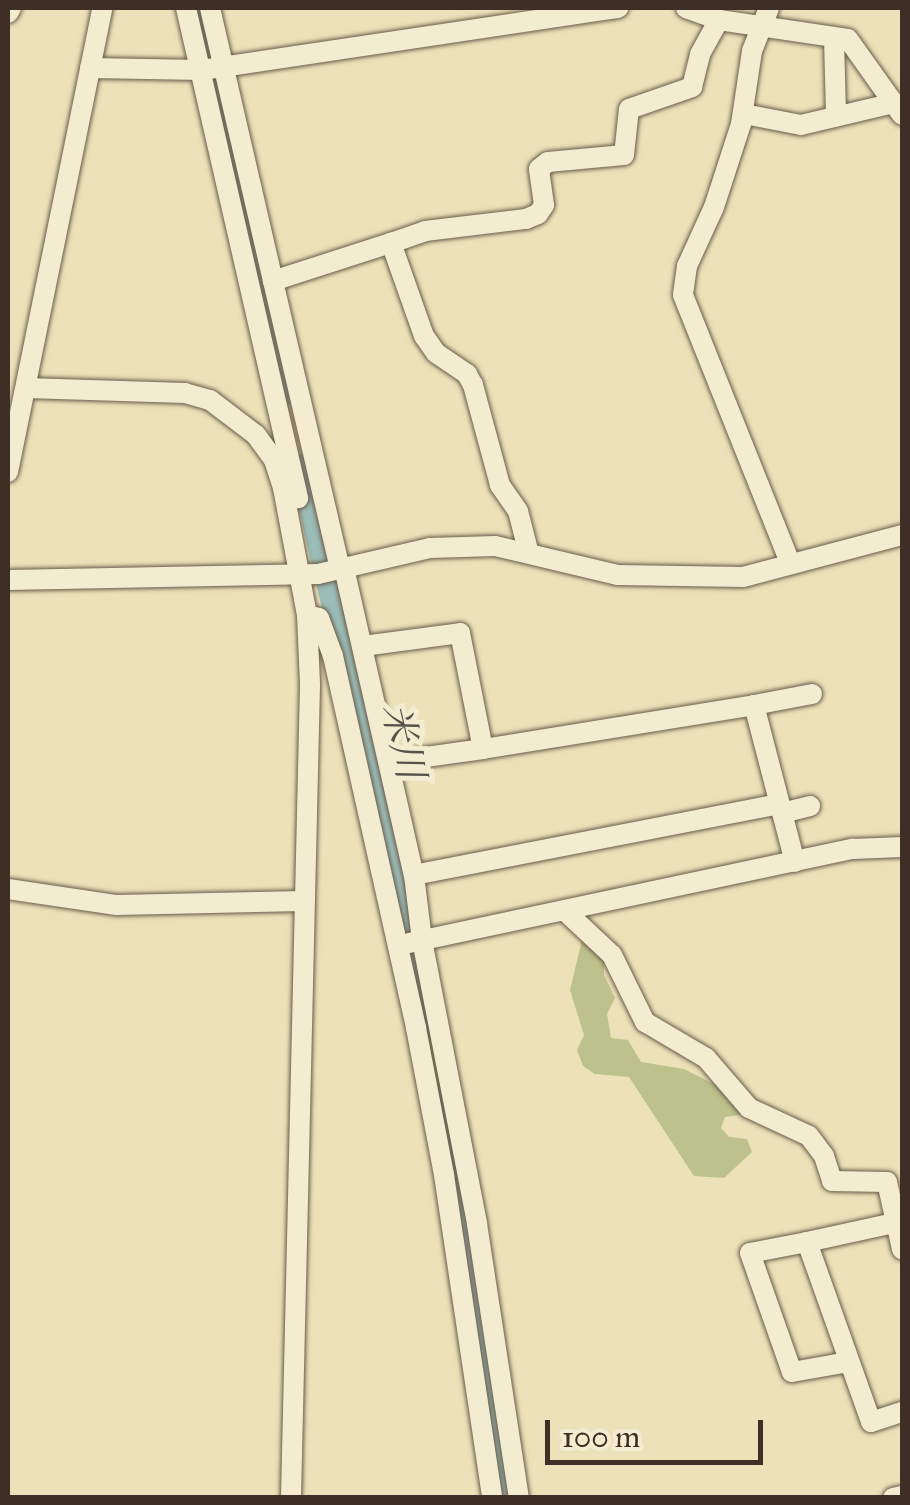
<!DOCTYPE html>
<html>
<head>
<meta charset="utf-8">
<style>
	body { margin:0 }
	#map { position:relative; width:910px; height:1505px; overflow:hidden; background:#ece1b8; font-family:"IM FELL Great Primer","Noto Serif JP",serif }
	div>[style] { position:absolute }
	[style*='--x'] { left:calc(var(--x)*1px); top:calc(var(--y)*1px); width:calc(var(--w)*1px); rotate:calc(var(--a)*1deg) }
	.green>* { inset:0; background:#bdc18b }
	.river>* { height:25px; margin:-12.5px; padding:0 12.5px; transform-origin:12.5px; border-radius:12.5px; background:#9bbcb7 }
	.roads { filter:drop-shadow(0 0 2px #6a5b4a) drop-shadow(0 0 2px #6a5b4a) }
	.minor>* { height:20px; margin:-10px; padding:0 10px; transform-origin:10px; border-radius:10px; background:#f3ecd1 }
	span { translate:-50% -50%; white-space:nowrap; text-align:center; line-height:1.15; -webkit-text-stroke:10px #f3ecd1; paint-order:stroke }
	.water-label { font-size:38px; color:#55524a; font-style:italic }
	.frame { position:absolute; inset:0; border:10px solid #3e2e25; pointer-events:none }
	.scale { position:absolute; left:545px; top:1420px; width:218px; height:45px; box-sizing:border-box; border:5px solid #3e2e25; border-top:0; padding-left:12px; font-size:30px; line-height:35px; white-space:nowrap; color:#3e2e25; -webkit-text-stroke:8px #f3ecd1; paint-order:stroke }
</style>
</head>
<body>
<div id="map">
	<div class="green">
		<div style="clip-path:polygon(582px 940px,604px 957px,604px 975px,615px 998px,607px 1014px,611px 1038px,628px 1040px,641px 1062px,684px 1069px,724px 1089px,742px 1109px,740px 1115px,725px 1117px,721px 1128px,729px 1137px,747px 1139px,752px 1152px,724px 1178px,694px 1176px,629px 1077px,595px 1074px,583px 1066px,577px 1050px,584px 1035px,570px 990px)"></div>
	</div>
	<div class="river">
		<div style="--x:197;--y:8;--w:242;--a:76.6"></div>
		<div style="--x:253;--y:243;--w:153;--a:78.7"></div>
		<div style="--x:301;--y:466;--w:334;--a:76.8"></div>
		<div style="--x:377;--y:791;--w:236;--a:78.5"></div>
		<div style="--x:438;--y:1096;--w:99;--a:77.8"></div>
		<div style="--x:459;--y:1193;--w:309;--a:81.1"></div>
	</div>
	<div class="roads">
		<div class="minor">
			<div style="--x:186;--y:8;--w:503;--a:77.12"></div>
			<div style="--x:210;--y:8;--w:280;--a:77"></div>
			<div style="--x:273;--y:281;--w:124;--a:-17.9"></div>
			<div style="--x:686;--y:8;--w:35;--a:20"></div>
			<div style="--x:719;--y:20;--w:130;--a:8.4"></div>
			<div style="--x:848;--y:39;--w:93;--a:54.6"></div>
			<div style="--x:769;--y:8;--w:46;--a:111.6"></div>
			<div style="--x:752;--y:51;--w:74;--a:98.6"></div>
			<div style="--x:741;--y:124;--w:87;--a:108"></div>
			<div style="--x:714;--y:207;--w:65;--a:114.6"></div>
			<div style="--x:687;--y:266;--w:29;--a:98"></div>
			<div style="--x:683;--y:295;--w:288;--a:68.2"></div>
			<div style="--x:8;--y:13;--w:6;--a:-59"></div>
			<div style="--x:834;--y:38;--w:77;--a:88.5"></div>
			<div style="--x:90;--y:68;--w:112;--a:1"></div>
			<div style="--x:202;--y:70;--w:421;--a:-8.5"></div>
			<div style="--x:744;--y:114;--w:58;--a:10.9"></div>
			<div style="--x:801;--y:125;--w:96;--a:-13.3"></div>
			<div style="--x:273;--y:281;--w:296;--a:76.9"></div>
			<div style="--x:26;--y:388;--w:159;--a:1.8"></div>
			<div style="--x:185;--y:393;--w:26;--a:16"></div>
			<div style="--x:210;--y:400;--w:58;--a:37.3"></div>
			<div style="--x:256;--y:435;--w:31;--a:54"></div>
			<div style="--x:274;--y:460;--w:29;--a:72"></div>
			<div style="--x:283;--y:488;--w:129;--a:79.3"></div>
			<div style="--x:307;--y:615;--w:70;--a:87.5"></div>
			<div style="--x:310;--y:685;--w:813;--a:91.34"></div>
			<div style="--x:8;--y:472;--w:473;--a:-78.5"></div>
			<div style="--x:528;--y:550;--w:40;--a:-104.4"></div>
			<div style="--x:518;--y:511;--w:32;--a:-125"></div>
			<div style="--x:500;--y:485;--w:104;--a:-105.1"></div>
			<div style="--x:473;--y:385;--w:13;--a:-119"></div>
			<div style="--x:467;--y:374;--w:37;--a:-146"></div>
			<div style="--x:436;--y:353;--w:21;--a:-125"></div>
			<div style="--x:424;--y:336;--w:99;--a:-109.5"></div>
			<div style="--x:391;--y:243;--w:36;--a:-19"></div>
			<div style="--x:425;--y:231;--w:102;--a:-6.8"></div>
			<div style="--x:526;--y:219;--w:13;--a:-23"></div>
			<div style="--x:538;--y:214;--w:11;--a:-56"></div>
			<div style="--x:544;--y:205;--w:36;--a:-98"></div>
			<div style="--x:539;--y:169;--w:11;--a:-38"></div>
			<div style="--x:548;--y:162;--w:76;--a:-5.3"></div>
			<div style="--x:624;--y:155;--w:46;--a:-83.8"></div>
			<div style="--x:629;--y:109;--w:67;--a:-19.2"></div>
			<div style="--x:692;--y:87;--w:34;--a:-76"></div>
			<div style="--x:700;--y:54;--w:39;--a:-61"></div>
			<div style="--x:344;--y:568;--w:315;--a:77.2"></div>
			<div style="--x:414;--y:875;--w:65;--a:83"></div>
			<div style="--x:422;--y:940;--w:289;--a:79"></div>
			<div style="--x:477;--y:1224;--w:277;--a:81.3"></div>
			<div style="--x:8;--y:580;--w:310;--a:-1.1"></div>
			<div style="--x:318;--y:574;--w:115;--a:-13.1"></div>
			<div style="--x:430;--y:548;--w:65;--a:-1.8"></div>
			<div style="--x:495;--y:546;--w:126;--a:13.3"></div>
			<div style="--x:618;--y:575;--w:125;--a:0.9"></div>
			<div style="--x:743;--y:577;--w:164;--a:-14.8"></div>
			<div style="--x:307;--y:615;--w:12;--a:14"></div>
			<div style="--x:319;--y:618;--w:40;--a:69.8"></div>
			<div style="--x:333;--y:656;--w:381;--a:77.4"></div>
			<div style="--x:416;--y:1028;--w:150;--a:79.2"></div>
			<div style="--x:444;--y:1175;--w:327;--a:81.5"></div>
			<div style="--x:363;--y:646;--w:98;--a:-7.6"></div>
			<div style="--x:460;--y:633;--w:118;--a:78.8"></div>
			<div style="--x:483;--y:749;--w:93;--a:172"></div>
			<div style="--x:754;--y:705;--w:59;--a:-10.7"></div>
			<div style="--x:483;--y:749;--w:275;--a:-9.2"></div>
			<div style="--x:754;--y:705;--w:162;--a:75.4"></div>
			<div style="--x:782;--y:813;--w:29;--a:-14"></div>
			<div style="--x:414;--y:875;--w:372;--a:-11"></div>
			<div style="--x:8;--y:889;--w:110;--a:8.4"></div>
			<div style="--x:117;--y:905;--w:186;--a:-1.2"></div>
			<div style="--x:565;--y:911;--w:64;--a:43.1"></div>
			<div style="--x:612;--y:955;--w:75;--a:63.8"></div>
			<div style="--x:645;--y:1022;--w:71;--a:30.5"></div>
			<div style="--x:706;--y:1058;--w:66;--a:49.3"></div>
			<div style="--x:749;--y:1108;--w:66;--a:25"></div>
			<div style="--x:809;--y:1136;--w:25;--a:53"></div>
			<div style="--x:824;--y:1156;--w:26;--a:72"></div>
			<div style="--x:832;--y:1181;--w:55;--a:1"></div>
			<div style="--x:887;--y:1182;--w:69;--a:77.4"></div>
			<div style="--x:409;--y:943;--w:454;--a:-12"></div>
			<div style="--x:853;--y:849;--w:49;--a:-2.3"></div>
			<div style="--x:894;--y:1223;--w:89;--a:167.7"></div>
			<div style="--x:807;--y:1242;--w:191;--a:70.4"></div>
			<div style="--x:871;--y:1422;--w:33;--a:-18"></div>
			<div style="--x:807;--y:1242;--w:58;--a:169.1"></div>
			<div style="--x:750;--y:1253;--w:126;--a:70.6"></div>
			<div style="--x:792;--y:1372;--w:58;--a:-10"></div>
			<div style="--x:893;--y:1498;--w:9;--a:-13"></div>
		</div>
	</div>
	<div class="water-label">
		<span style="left:403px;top:741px;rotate:77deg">米川</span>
	</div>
	<div class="frame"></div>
	<div class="scale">100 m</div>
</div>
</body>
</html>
